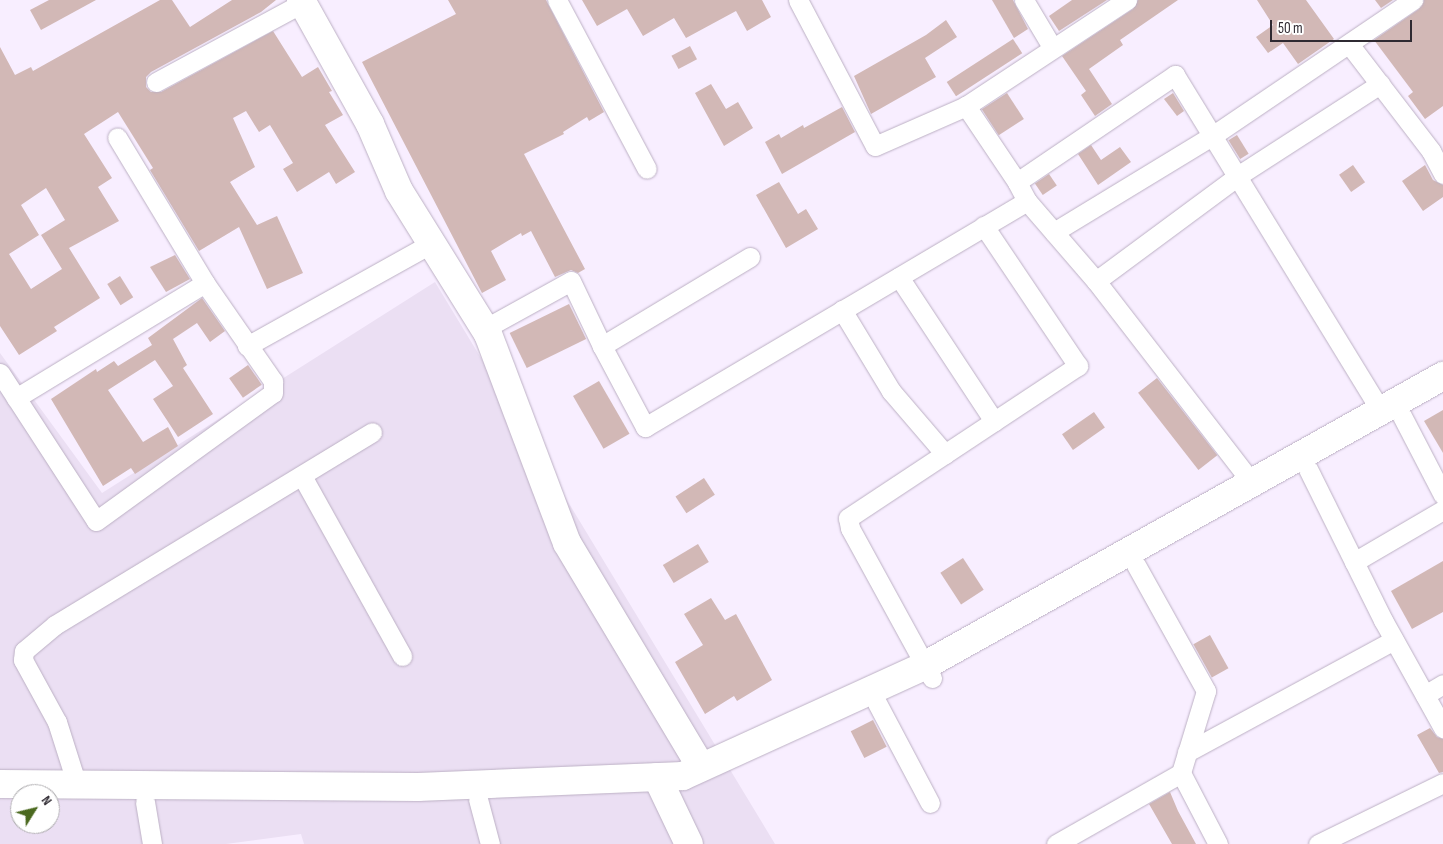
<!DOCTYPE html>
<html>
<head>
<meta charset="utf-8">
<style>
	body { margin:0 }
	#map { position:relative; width:1443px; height:844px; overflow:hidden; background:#f8eeff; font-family:"Sofia Sans Condensed",sans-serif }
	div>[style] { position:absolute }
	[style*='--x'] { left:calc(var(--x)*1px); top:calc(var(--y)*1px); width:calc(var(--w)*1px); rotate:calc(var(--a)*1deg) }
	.industrial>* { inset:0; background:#ebdff3 }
	.building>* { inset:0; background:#d2b8b6; transform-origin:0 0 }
	.roads { filter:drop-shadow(0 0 1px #bcb0c4) drop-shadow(0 0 1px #bcb0c4) }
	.street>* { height:19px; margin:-9.5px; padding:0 9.5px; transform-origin:9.5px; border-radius:9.5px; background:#fff }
	.secondary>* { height:28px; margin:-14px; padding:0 14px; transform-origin:14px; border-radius:14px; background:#fff }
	span { translate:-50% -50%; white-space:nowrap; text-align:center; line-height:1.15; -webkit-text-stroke:4px #fff; paint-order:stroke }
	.north { position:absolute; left:10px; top:784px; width:50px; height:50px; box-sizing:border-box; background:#fff; border:1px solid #acaaad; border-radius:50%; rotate:54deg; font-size:14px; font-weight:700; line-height:20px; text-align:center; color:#2f2a32 }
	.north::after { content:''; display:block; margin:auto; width:18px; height:22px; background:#4b691f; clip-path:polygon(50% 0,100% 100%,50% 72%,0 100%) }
	.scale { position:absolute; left:1270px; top:20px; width:142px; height:22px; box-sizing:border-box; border:2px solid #2f2a32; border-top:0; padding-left:6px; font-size:15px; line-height:18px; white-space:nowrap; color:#2f2a32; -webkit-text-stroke:4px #fff; paint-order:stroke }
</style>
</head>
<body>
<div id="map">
	<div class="industrial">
		<div style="clip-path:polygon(evenodd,435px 282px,775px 844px,304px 844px,301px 834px,226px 844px,0 844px,0 353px,102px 493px,435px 282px,20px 794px,50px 794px,50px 824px,20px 824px,20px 794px)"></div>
	</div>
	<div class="building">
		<div style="clip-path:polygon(49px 0,96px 0,41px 30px,30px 10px)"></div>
		<div style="clip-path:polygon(evenodd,160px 0,172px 0,190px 27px,232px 0,276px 0,261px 12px,151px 72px,146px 77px,146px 87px,151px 92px,161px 92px,273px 31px,302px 77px,318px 67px,332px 91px,329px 92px,343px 115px,325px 125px,355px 172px,336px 184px,329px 172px,297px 192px,283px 169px,293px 163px,270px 125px,259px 132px,246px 111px,233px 118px,255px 167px,230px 182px,257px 225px,277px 216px,303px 273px,267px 289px,239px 227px,199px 251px,150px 170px,153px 168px,118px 112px,84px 134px,112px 178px,98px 187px,119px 221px,69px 248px,100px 298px,54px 327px,57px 331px,19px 355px,0 326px,0 47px,15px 75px,31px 67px,33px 71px,160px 0,46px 188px,65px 220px,41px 235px,62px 269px,31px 289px,9px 254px,39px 235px,21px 205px,46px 188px)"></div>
		<div style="clip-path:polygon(448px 0,546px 0,604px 112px,589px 121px,587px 117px,563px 132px,564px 134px,524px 154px,585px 269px,578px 273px,571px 270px,555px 277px,531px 231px,522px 236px,521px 233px,491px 251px,506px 280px,482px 293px,362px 62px,456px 14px)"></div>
		<div style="clip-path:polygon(582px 0,762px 0,771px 17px,747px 31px,736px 11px,686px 38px,674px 18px,643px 36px,627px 9px,597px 26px)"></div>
		<div style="clip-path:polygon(992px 0,1013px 0,1028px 29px,1014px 38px)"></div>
		<div style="clip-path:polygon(1072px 0,1107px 0,1059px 31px,1049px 16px)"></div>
		<div style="clip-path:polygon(1138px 0,1178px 0,1120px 40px,1123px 45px,1089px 69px,1112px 104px,1095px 116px,1081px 95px,1086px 91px,1062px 56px,1133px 9px)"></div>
		<div style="clip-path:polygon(1257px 0,1306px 0,1334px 39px,1298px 64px,1283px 43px,1268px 53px,1256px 37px,1273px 25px)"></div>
		<div style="clip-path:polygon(1375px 0,1393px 0,1381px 8px)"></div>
		<div style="clip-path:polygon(1424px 0,1443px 0,1443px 106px,1425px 119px,1408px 96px,1413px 92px,1374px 40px,1419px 9px)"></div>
		<div style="clip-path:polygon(946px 20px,957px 37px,925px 58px,936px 77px,871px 114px,854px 76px,926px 35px)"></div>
		<div style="left:1013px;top:39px;width:17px;height:79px;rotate:57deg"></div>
		<div style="left:690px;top:46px;width:15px;height:21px;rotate:62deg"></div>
		<div style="clip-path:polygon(711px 84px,726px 109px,738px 102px,753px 128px,724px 146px,695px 93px)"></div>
		<div style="left:1007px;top:93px;width:31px;height:30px;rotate:57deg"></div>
		<div style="clip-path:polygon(1173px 93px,1184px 111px,1177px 116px,1164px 99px)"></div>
		<div style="clip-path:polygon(842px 107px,855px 132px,782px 174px,765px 142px,779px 134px,781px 138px,803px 125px,804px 128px)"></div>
		<div style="left:1237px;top:135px;width:22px;height:10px;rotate:58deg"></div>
		<div style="clip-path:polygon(1091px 145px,1101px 160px,1120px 147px,1131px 162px,1098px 185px,1078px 154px)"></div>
		<div style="left:1353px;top:165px;width:21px;height:17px;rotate:55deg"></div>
		<div style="clip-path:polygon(1425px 165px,1433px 180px,1443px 185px,1443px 197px,1423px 211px,1402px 181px)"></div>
		<div style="left:1049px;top:174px;width:14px;height:17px;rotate:56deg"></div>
		<div style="clip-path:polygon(779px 182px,798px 214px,806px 209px,818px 229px,786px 248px,756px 195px)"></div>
		<div style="clip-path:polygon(175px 255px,190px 279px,166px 292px,150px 267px)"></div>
		<div style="left:120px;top:276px;width:25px;height:15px;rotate:58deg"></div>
		<div style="clip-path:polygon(202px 298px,225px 331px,210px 342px,197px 323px,173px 339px,187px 365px,183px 368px,213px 414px,178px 437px,153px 399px,173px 386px,155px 360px,108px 390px,143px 442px,168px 427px,178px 446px,135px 474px,131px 468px,103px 486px,51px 399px,96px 369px,97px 372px,114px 361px,118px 366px,152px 345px,148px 338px)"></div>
		<div style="left:569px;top:304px;width:39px;height:66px;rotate:64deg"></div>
		<div style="left:248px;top:365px;width:24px;height:23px;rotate:55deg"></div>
		<div style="left:1157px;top:378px;width:98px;height:24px;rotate:52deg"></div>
		<div style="left:599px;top:381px;width:61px;height:30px;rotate:60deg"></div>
		<div style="clip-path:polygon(1443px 410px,1443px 453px,1424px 421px)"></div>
		<div style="left:1094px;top:412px;width:19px;height:39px;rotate:55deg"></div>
		<div style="left:704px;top:478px;width:20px;height:34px;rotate:57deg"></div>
		<div style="left:698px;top:544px;width:21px;height:41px;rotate:59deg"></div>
		<div style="left:963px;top:558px;width:38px;height:27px;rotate:57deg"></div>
		<div style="clip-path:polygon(1443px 561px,1443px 612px,1412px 629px,1391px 591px)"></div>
		<div style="clip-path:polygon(711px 598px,725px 620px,736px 614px,772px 680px,737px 701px,734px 696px,705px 714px,675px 662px,703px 645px,684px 614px)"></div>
		<div style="left:1210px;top:635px;width:38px;height:19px;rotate:61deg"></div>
		<div style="left:873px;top:720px;width:30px;height:25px;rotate:63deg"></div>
		<div style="clip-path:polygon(1430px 728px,1437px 737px,1443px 739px,1443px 772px,1439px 773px,1417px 735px)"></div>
		<div style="clip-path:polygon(1170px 792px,1178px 811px,1196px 844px,1172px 844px,1149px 804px)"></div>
	</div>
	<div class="roads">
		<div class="street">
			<div style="--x:557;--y:0;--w:191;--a:62"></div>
			<div style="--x:798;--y:0;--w:165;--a:62.2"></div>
			<div style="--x:875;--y:146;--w:99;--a:-23.7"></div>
			<div style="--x:1024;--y:0;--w:55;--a:59.2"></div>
			<div style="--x:1349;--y:44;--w:135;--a:52.5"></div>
			<div style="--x:1431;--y:151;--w:26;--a:62"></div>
			<div style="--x:156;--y:82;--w:166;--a:-28.4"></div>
			<div style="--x:1017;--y:182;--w:92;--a:-123.9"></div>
			<div style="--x:966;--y:106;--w:193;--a:-33.4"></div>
			<div style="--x:1027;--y:201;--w:21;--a:-118"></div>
			<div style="--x:1017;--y:182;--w:191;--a:-34.1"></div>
			<div style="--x:1175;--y:75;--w:394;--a:58.5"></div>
			<div style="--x:1054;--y:232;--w:185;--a:-31.3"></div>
			<div style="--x:1212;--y:136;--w:243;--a:-34.1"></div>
			<div style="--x:750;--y:257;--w:173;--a:149"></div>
			<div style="--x:602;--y:346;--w:92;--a:62"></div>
			<div style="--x:645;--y:427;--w:444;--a:-30.6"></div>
			<div style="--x:1027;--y:201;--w:106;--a:49.2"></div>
			<div style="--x:1096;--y:281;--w:255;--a:52.3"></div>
			<div style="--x:899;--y:277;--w:173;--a:56.6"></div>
			<div style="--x:1096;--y:281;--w:178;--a:-36.5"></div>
			<div style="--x:1239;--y:175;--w:168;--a:-32.8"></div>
			<div style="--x:842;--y:310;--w:95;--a:58.8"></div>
			<div style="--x:891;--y:391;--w:83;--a:49.4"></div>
			<div style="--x:484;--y:329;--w:99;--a:-28.9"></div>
			<div style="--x:571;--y:281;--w:72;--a:64.5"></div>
			<div style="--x:247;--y:346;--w:212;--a:-29.1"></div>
			<div style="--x:0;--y:373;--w:176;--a:57"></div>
			<div style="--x:96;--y:521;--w:218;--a:-35.9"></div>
			<div style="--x:273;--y:393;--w:12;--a:-90"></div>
			<div style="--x:273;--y:381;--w:119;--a:-124.8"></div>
			<div style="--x:205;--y:283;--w:170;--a:-121.1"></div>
			<div style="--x:16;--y:398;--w:221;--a:-31.3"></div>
			<div style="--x:1402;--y:416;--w:89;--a:62.6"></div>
			<div style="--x:1308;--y:469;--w:169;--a:63.6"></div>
			<div style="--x:1383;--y:620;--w:124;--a:60.9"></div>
			<div style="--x:302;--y:476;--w:206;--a:60.9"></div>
			<div style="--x:1354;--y:562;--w:103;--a:-30.3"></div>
			<div style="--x:1136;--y:565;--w:144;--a:60.9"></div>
			<div style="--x:1206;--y:691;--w:86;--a:107"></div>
			<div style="--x:1181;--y:773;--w:80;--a:62.5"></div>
			<div style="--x:932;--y:678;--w:171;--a:-118.7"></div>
			<div style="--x:850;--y:528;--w:10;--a:-101"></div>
			<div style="--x:848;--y:518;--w:276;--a:-33.5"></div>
			<div style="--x:1078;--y:366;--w:169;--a:-123.9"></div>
			<div style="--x:1425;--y:695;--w:21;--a:-31"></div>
			<div style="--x:877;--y:703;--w:113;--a:62.1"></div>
			<div style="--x:1187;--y:752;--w:235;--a:-28.4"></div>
			<div style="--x:77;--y:785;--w:66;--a:-107.6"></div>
			<div style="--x:57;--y:722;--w:71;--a:-118.7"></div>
			<div style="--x:23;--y:660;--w:9;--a:-84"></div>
			<div style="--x:24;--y:651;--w:40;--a:-40"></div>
			<div style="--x:55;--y:625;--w:371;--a:-31.3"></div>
			<div style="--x:478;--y:799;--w:47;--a:75.1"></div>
			<div style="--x:145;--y:802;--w:43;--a:80.5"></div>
			<div style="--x:1056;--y:844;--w:144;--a:-29.6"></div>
			<div style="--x:1318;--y:844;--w:139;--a:-26"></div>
		</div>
		<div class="secondary">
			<div style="--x:301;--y:0;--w:142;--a:60.9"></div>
			<div style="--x:370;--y:124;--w:73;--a:66.6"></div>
			<div style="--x:399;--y:191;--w:168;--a:58.1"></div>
			<div style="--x:488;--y:334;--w:223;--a:69.3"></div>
			<div style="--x:567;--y:543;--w:261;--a:59.1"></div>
			<div style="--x:657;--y:777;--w:74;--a:64.5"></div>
			<div style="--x:0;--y:784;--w:418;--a:0.4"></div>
			<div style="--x:418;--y:787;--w:265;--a:-2.4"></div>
			<div style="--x:683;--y:776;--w:265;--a:-24.5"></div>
			<div style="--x:924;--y:666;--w:595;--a:-29.2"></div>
		</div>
	</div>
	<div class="north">N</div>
	<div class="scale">50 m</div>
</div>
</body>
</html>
